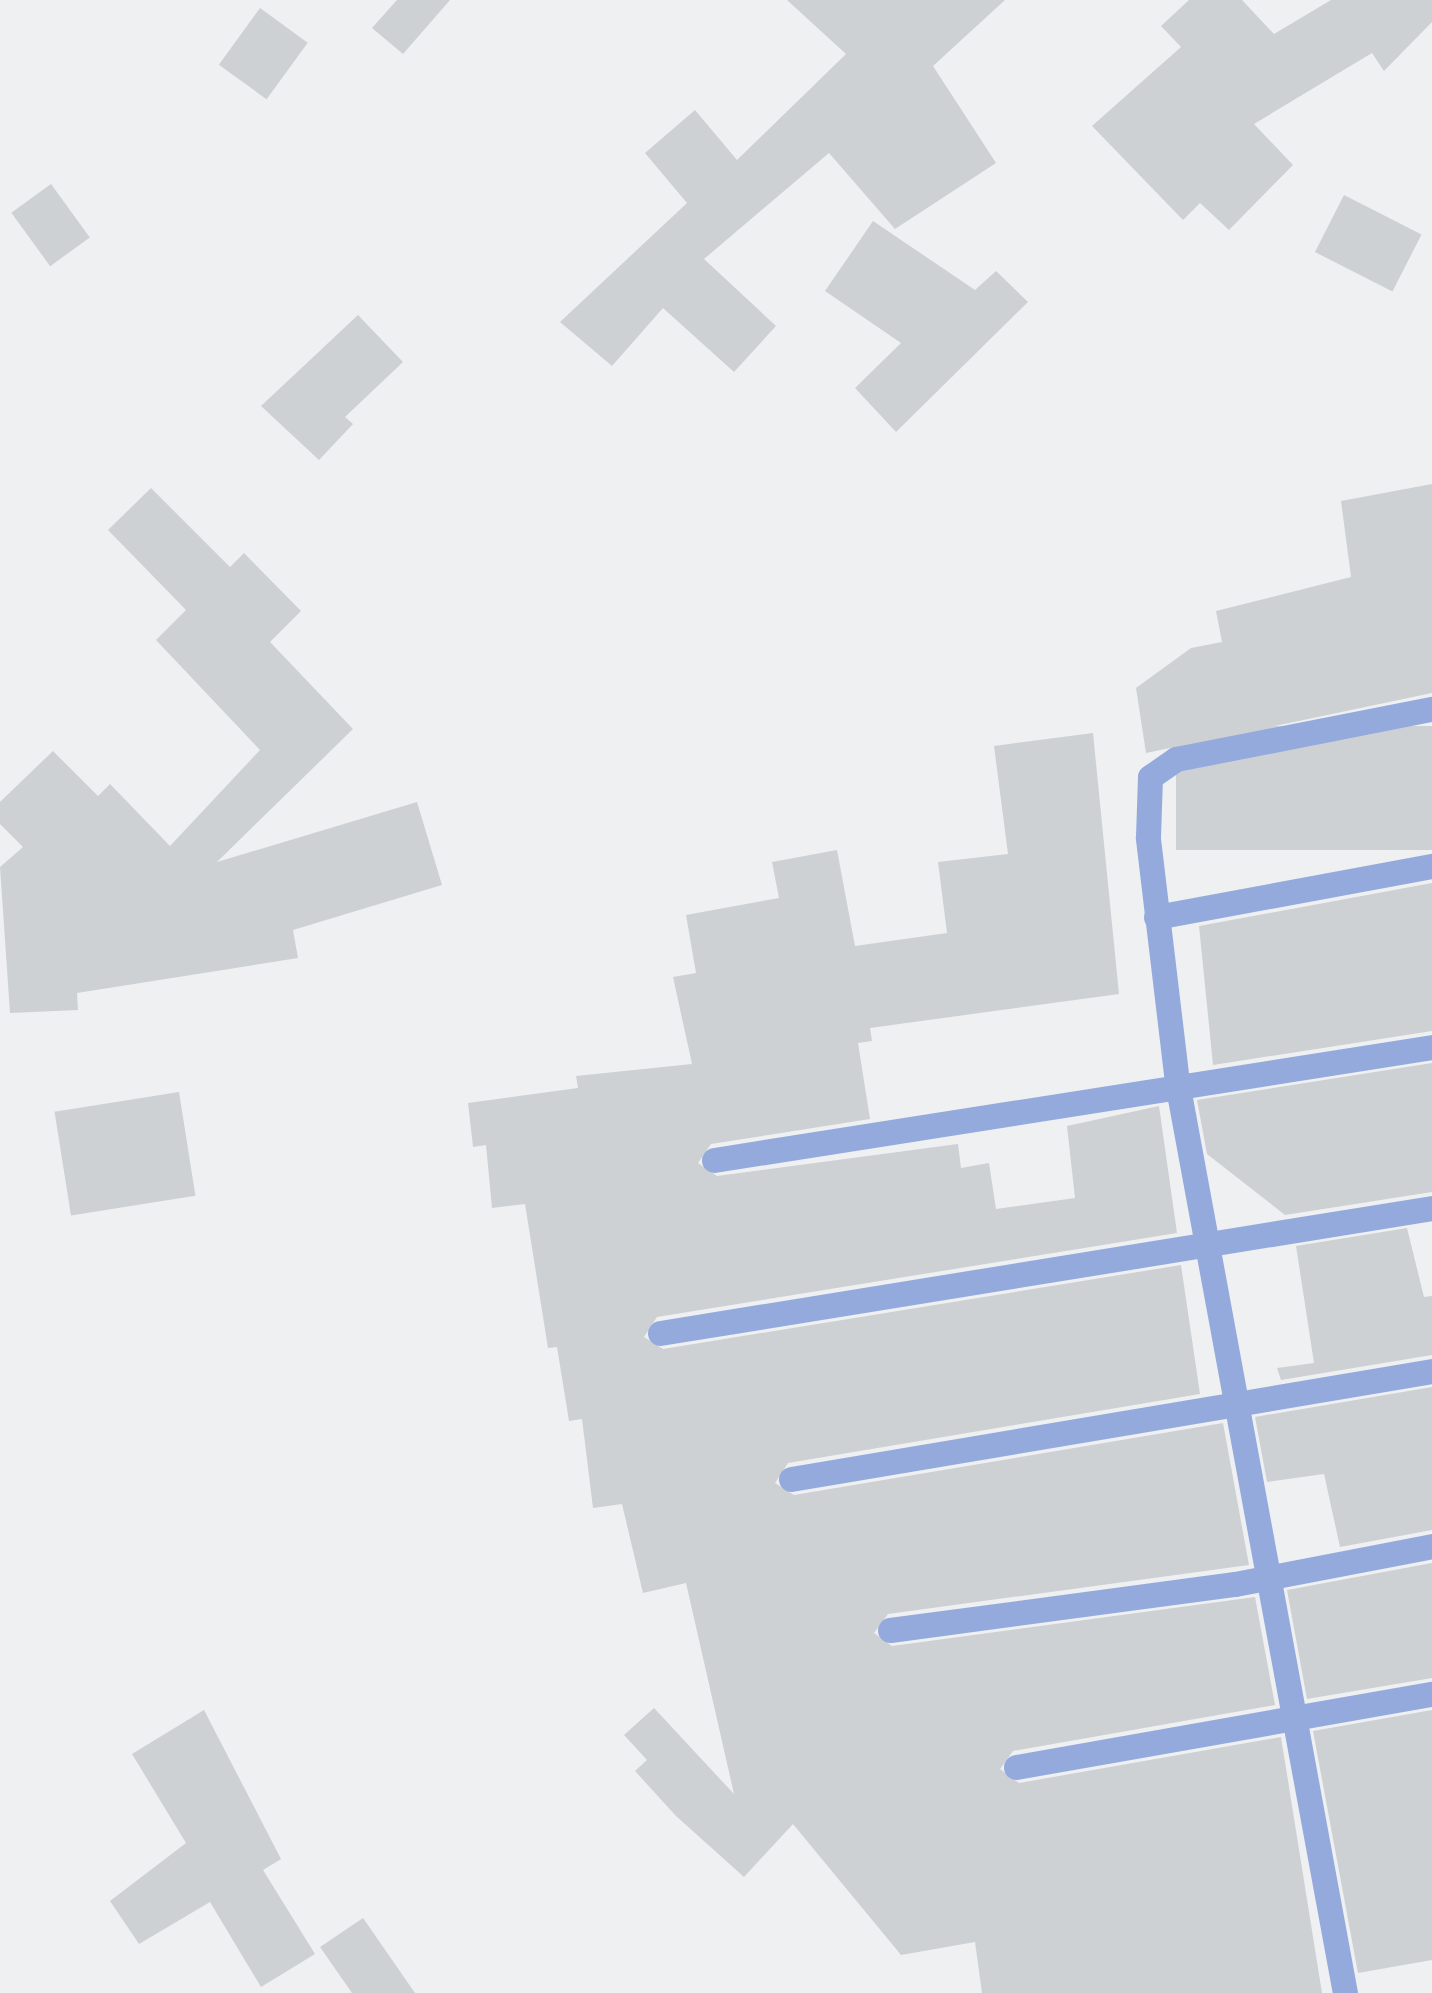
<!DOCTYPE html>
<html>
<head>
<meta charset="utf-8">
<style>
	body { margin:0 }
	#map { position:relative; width:1432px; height:1993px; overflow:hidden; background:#eef0f2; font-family:"Sofia Sans Condensed",sans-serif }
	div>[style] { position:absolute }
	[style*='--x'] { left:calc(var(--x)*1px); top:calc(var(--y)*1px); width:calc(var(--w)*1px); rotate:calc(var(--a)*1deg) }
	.building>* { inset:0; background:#ced1d3; transform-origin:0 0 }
	.minor>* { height:25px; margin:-12.5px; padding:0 12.5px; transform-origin:12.5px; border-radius:12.5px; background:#95aadc }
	span { translate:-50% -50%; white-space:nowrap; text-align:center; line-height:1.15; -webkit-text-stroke:9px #eef0f2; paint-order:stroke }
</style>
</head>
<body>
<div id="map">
	<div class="building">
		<div style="clip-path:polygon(397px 0,450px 0,403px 54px,372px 28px)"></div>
		<div style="clip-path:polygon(787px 0,1005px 0,933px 66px,996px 163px,895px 229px,829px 153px,704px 259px,776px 326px,734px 372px,663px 308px,612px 366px,560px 322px,687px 203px,645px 153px,695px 110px,737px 160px,846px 54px)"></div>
		<div style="clip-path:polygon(1189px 0,1242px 0,1274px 34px,1331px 0,1432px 0,1432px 22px,1384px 71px,1372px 53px,1254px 124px,1293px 165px,1229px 230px,1200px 203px,1183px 220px,1092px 126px,1181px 47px,1161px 26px)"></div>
		<div style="left:260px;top:8px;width:59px;height:70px;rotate:36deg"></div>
		<div style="left:51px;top:184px;width:66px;height:49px;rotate:54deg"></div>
		<div style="left:1344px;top:195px;width:87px;height:64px;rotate:27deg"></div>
		<div style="clip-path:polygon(873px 221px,975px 290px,996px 271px,1028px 302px,896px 432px,855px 388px,901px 343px,825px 291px)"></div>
		<div style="clip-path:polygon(358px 315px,403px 362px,345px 417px,353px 424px,319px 460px,261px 406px)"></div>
		<div style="clip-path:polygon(1432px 484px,1432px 693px,1146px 753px,1136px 688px,1191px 648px,1222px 642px,1216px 611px,1351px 577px,1341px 501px)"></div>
		<div style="clip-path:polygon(151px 488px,230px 567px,244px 553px,301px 611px,270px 642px,353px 729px,217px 862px,417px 802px,442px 885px,293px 930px,298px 958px,77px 993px,78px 1010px,10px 1013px,0 867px,23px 847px,0 824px,0 802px,53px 751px,98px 796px,110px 784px,170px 846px,260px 750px,156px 640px,186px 610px,108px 530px)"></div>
		<div style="left:1432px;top:726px;width:124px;height:256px;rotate:90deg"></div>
		<div style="clip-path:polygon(1093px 733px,1119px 994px,870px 1028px,872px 1041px,858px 1043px,870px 1119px,711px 1144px,698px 1163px,717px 1176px,958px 1144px,961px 1168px,989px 1163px,996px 1209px,1075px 1198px,1067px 1126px,1159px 1106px,1177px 1233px,657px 1317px,644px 1337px,663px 1349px,1181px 1265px,1200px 1394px,788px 1463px,775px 1483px,794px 1495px,1223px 1423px,1249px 1565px,888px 1614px,874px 1633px,892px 1646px,1255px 1597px,1275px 1705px,1013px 1751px,1000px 1769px,1019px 1783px,1281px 1737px,1322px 1993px,982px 1993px,975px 1942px,901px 1955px,793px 1824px,744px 1877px,676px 1816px,635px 1771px,647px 1760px,624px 1735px,654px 1708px,734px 1794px,686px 1583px,643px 1593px,622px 1504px,593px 1508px,582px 1419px,569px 1421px,557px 1347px,548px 1348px,525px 1204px,492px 1208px,486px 1145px,473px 1147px,468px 1103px,578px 1088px,576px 1076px,692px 1064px,673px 977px,696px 973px,686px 915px,779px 898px,772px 862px,837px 850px,855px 946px,947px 933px,938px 862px,1008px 854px,994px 746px)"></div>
		<div style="clip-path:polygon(1432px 883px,1432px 1031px,1213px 1065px,1199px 926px)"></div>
		<div style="clip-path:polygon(1432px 1063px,1432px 1192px,1285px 1215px,1207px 1154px,1197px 1100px)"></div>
		<div style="left:179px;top:1092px;width:105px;height:126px;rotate:81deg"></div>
		<div style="clip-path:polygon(1407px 1228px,1424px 1297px,1432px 1296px,1432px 1355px,1281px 1380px,1277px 1368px,1314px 1363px,1296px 1246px)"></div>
		<div style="clip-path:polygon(1432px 1387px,1432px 1530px,1340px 1547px,1324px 1474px,1267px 1482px,1255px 1417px)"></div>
		<div style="clip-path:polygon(1432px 1563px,1432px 1678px,1307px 1699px,1287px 1590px)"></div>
		<div style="clip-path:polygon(204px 1710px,281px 1859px,263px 1870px,315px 1954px,261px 1987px,210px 1902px,139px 1944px,110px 1901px,186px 1843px,132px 1754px)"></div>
		<div style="clip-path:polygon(1432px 1710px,1432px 1960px,1358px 1973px,1313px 1731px)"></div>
		<div style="clip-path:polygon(363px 1918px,415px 1993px,352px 1993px,320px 1947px)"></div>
	</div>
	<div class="minor">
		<div style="--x:1156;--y:917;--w:281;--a:-10.5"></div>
		<div style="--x:714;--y:1160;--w:727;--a:-8.94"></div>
		<div style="--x:660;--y:1333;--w:782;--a:-9.2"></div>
		<div style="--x:791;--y:1479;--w:650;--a:-9.56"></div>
		<div style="--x:890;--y:1630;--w:348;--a:-7.6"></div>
		<div style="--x:1235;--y:1584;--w:201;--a:-10.9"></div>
		<div style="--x:1016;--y:1767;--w:422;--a:-10"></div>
		<div style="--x:1345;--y:1993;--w:926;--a:-100.45"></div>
		<div style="--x:1177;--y:1082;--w:247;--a:-96.8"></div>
		<div style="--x:1148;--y:837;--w:60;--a:-88.1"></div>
		<div style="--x:1150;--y:777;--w:32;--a:-35"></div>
		<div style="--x:1176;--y:759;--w:261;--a:-11.1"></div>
	</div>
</div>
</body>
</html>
